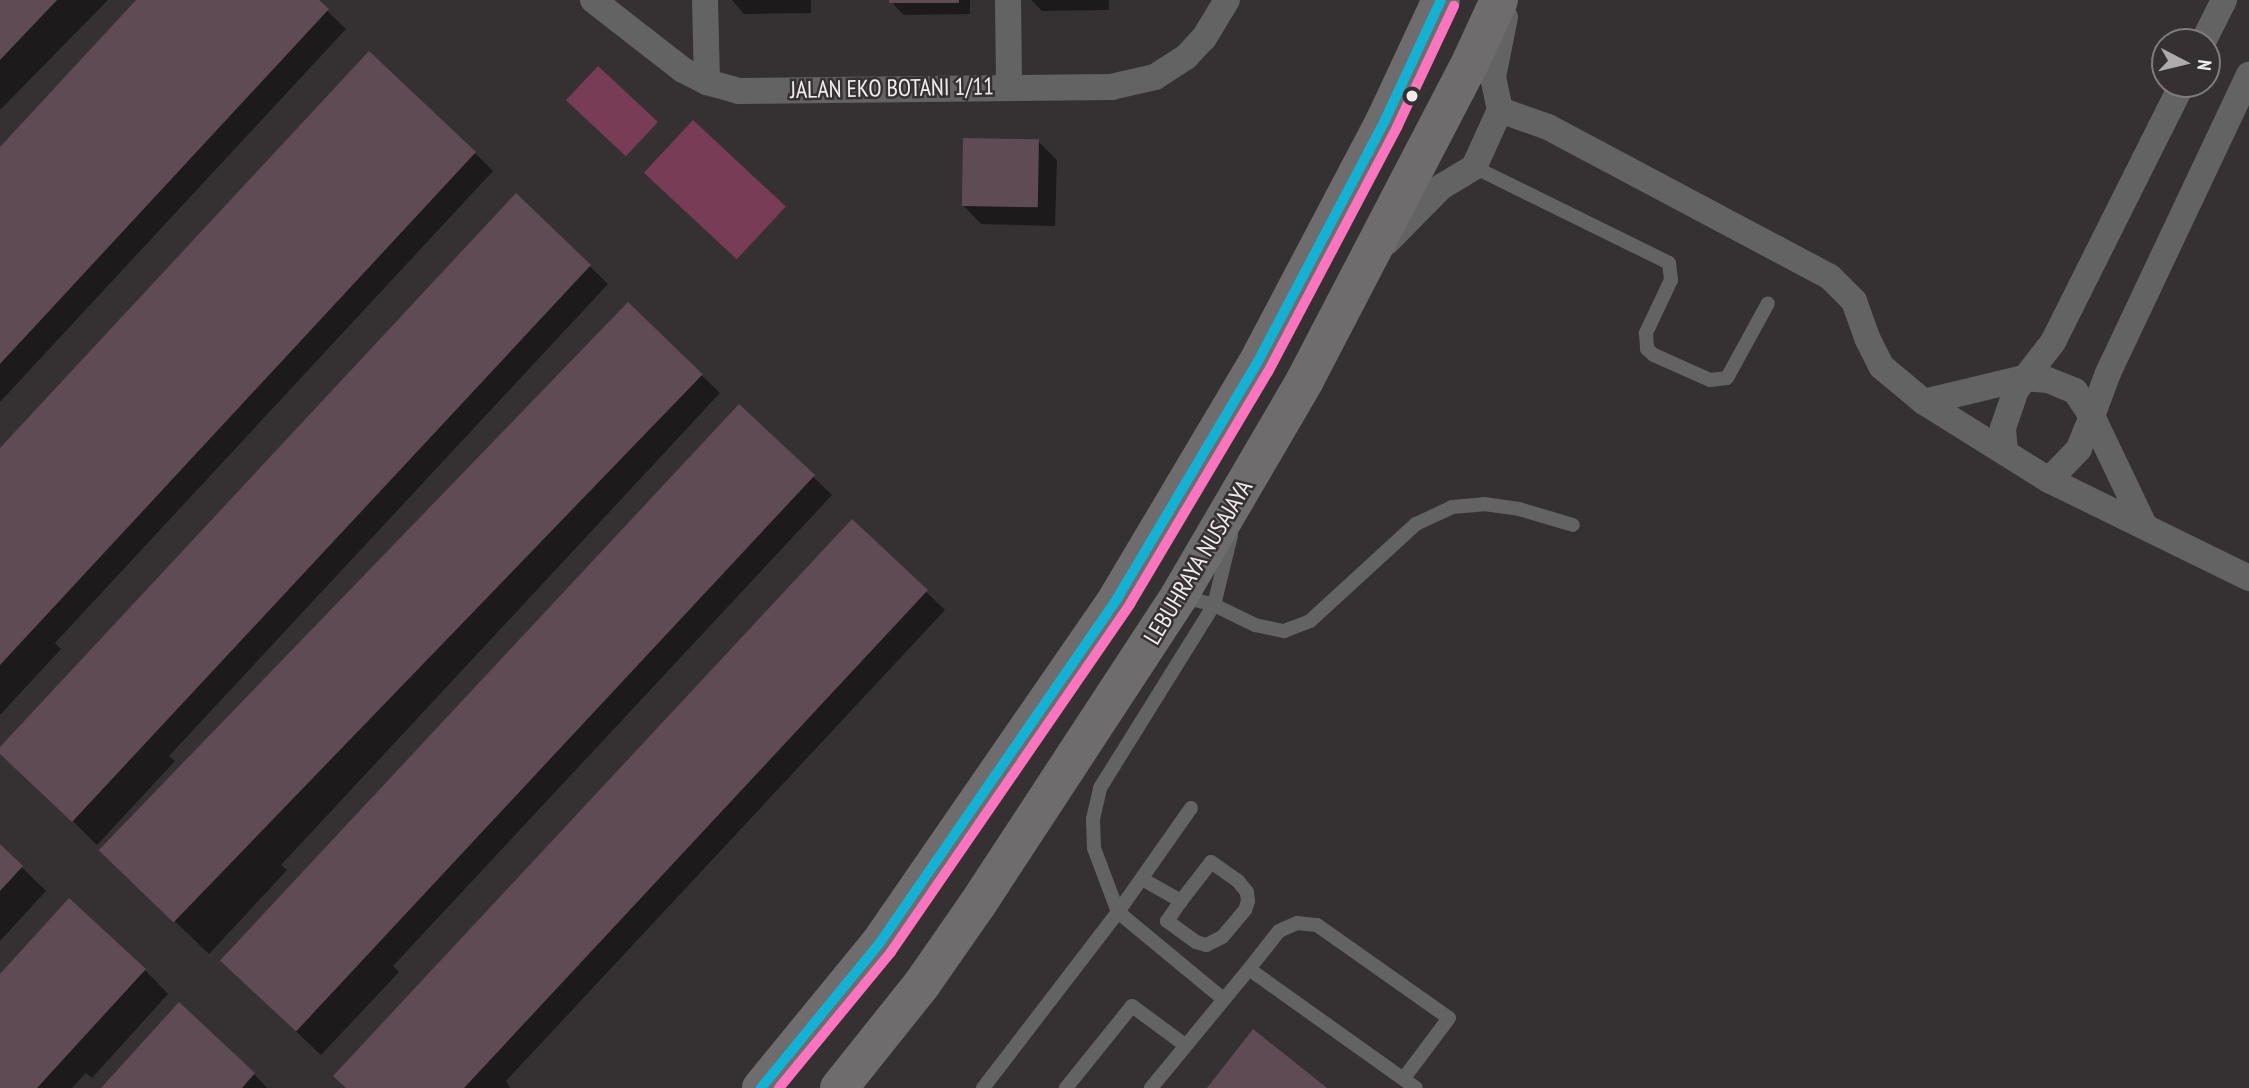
<!DOCTYPE html>
<html>
<head>
<meta charset="utf-8">
<style>
	body { margin:0 }
	#map { position:relative; width:2249px; height:1088px; overflow:hidden; background:#353133; font-family:"PT Sans Narrow",sans-serif }
	div>[style] { position:absolute }
	[style*='--x'] { left:calc(var(--x)*1px); top:calc(var(--y)*1px); width:calc(var(--w)*1px); rotate:calc(var(--a)*1deg) }
	.green>* { inset:0; background:#783c56; transform-origin:0 0 }
	.shadow>* { inset:0; background:#0007 }
	.building>* { inset:0; background:#5e4b53; transform-origin:0 0 }
	.lane>* { height:14px; margin:-7px; padding:0 7px; transform-origin:7px; border-radius:7px; background:#646363 }
	.street>* { height:26px; margin:-13px; padding:0 13px; transform-origin:13px; border-radius:13px; background:#646363 }
	.primary>* { height:38px; margin:-19px; padding:0 19px; transform-origin:19px; border-radius:19px; background:#6e6c6d }
	.bus-1>* { height:10px; margin:-5px; padding:0 5px; transform-origin:5px; border-radius:5px; background:#13b2d5 }
	.bus-2>* { height:10px; margin:-5px; padding:0 5px; transform-origin:5px; border-radius:5px; background:#fc73be }
	.dots>* { width:19px; height:19px; translate:-50% -50%; box-sizing:border-box; border:4px solid #363032; border-radius:50% }
	span { translate:-50% -50%; white-space:nowrap; text-align:center; line-height:1.15; -webkit-text-stroke:5px #363032; paint-order:stroke }
	.street-label { font-size:24px; color:#f0eced }
	.north { position:absolute; left:2151px; top:28px; width:70px; height:70px; box-sizing:border-box; background:#363032; border:2px solid #807b7d; border-radius:50%; rotate:97deg; font-size:19px; font-weight:700; line-height:28px; text-align:center; color:#f0eced }
	.north::after { content:''; display:block; margin:auto; width:24px; height:32px; background:#afabac; clip-path:polygon(50% 0,100% 100%,50% 72%,0 100%) }
</style>
</head>
<body>
<div id="map">
	<div class="green">
		<div style="left:598px;top:66px;width:82px;height:47px;rotate:43deg"></div>
		<div style="left:693px;top:120px;width:127px;height:72px;rotate:43deg"></div>
	</div>
	<div class="shadow">
		<div style="clip-path:polygon(0 0,108px 0,0 110px)"></div>
		<div style="clip-path:polygon(138px 0,316px 0,346px 29px,0 402px,0 149px)"></div>
		<div style="clip-path:polygon(732px 0,811px 0,811px 13px,744px 14px)"></div>
		<div style="clip-path:polygon(890px 0,970px 0,970px 14px,903px 15px)"></div>
		<div style="clip-path:polygon(1031px 0,1109px 0,1109px 10px,1042px 11px)"></div>
		<div style="clip-path:polygon(1038px 141px,1057px 160px,1055px 226px,981px 224px,963px 205px)"></div>
		<div style="clip-path:polygon(475px 153px,493px 171px,55px 643px,61px 649px,0 715px,0 450px)"></div>
		<div style="clip-path:polygon(516px 195px,608px 284px,169px 756px,175px 761px,97px 845px,0 749px)"></div>
		<div style="clip-path:polygon(628px 304px,720px 393px,281px 865px,287px 870px,209px 954px,135px 883px)"></div>
		<div style="clip-path:polygon(739px 406px,832px 495px,393px 966px,399px 972px,321px 1055px,247px 985px)"></div>
		<div style="clip-path:polygon(852px 521px,945px 610px,506px 1081px,510px 1088px,347px 1088px)"></div>
		<div style="clip-path:polygon(0 846px,46px 891px,0 941px)"></div>
		<div style="clip-path:polygon(145px 970px,168px 994px,92px 1078px,86px 1073px,72px 1088px,0 1088px,0 977px)"></div>
		<div style="clip-path:polygon(179px 1005px,254px 1074px,267px 1088px,103px 1088px)"></div>
	</div>
	<div class="building">
		<div style="clip-path:polygon(0 0,57px 0,0 60px)"></div>
		<div style="clip-path:polygon(136px 0,319px 0,329px 9px,0 364px,0 147px)"></div>
		<div style="left:889px;top:0;width:70px;height:3px"></div>
		<div style="clip-path:polygon(369px 51px,476px 152px,0 665px,0 448px)"></div>
		<div style="left:963px;top:138px;width:76px;height:68px;rotate:1deg"></div>
		<div style="clip-path:polygon(516px 193px,591px 265px,72px 822px,0 754px,0 747px)"></div>
		<div style="left:628px;top:302px;width:104px;height:762px;rotate:44deg"></div>
		<div style="left:739px;top:404px;width:104px;height:761px;rotate:43deg"></div>
		<div style="clip-path:polygon(852px 519px,928px 590px,464px 1088px,346px 1088px,333px 1076px)"></div>
		<div style="clip-path:polygon(0 844px,23px 866px,0 891px)"></div>
		<div style="clip-path:polygon(69px 898px,146px 969px,37px 1088px,0 1088px,0 974px)"></div>
		<div style="clip-path:polygon(179px 1002px,255px 1073px,242px 1088px,101px 1088px)"></div>
		<div style="clip-path:polygon(1253px 1029px,1327px 1088px,1207px 1088px)"></div>
	</div>
	<div class="lane">
		<div style="--x:1474;--y:167;--w:217;--a:26.2"></div>
		<div style="--x:1669;--y:263;--w:17;--a:83"></div>
		<div style="--x:1671;--y:280;--w:59;--a:115.3"></div>
		<div style="--x:1646;--y:333;--w:16;--a:86"></div>
		<div style="--x:1647;--y:349;--w:9;--a:41"></div>
		<div style="--x:1654;--y:355;--w:61;--a:24.1"></div>
		<div style="--x:1710;--y:380;--w:17;--a:-7"></div>
		<div style="--x:1727;--y:378;--w:85;--a:-61.3"></div>
		<div style="--x:1179;--y:596;--w:36;--a:14"></div>
		<div style="--x:1214;--y:605;--w:46;--a:26"></div>
		<div style="--x:1255;--y:625;--w:30;--a:12"></div>
		<div style="--x:1284;--y:631;--w:28;--a:-21"></div>
		<div style="--x:1310;--y:621;--w:144;--a:-42.5"></div>
		<div style="--x:1416;--y:524;--w:40;--a:-25"></div>
		<div style="--x:1452;--y:507;--w:32;--a:-5"></div>
		<div style="--x:1484;--y:504;--w:35;--a:8"></div>
		<div style="--x:1519;--y:509;--w:56;--a:16.5"></div>
		<div style="--x:1191;--y:808;--w:127;--a:125.1"></div>
		<div style="--x:1118;--y:912;--w:136;--a:39.6"></div>
		<div style="--x:1142;--y:879;--w:45;--a:29.4"></div>
		<div style="--x:1181;--y:901;--w:49;--a:-52.4"></div>
		<div style="--x:1211;--y:862;--w:33;--a:35"></div>
		<div style="--x:1238;--y:881;--w:14;--a:51"></div>
		<div style="--x:1247;--y:892;--w:9;--a:84"></div>
		<div style="--x:1248;--y:901;--w:9;--a:108"></div>
		<div style="--x:1245;--y:910;--w:35;--a:130"></div>
		<div style="--x:1222;--y:937;--w:18;--a:153"></div>
		<div style="--x:1206;--y:945;--w:10;--a:-163"></div>
		<div style="--x:1196;--y:942;--w:36;--a:-144"></div>
		<div style="--x:1167;--y:921;--w:24;--a:-55"></div>
		<div style="--x:1249;--y:969;--w:48;--a:-51.7"></div>
		<div style="--x:1279;--y:931;--w:20;--a:-24"></div>
		<div style="--x:1297;--y:923;--w:20;--a:6"></div>
		<div style="--x:1317;--y:925;--w:161;--a:35.2"></div>
		<div style="--x:1449;--y:1018;--w:75;--a:126.9"></div>
		<div style="--x:983;--y:1088;--w:222;--a:-52.5"></div>
		<div style="--x:1118;--y:912;--w:68;--a:-110.6"></div>
		<div style="--x:1094;--y:848;--w:29;--a:-92"></div>
		<div style="--x:1093;--y:819;--w:32;--a:-77"></div>
		<div style="--x:1100;--y:788;--w:216;--a:-58.1"></div>
		<div style="--x:1214;--y:605;--w:72;--a:-76.3"></div>
		<div style="--x:1066;--y:1088;--w:105;--a:-51.2"></div>
		<div style="--x:1132;--y:1006;--w:66;--a:36.3"></div>
		<div style="--x:1151;--y:1088;--w:154;--a:-50.5"></div>
		<div style="--x:1249;--y:969;--w:205;--a:35.5"></div>
	</div>
	<div class="street">
		<div style="--x:593;--y:0;--w:114;--a:37.9"></div>
		<div style="--x:683;--y:70;--w:27;--a:27"></div>
		<div style="--x:707;--y:82;--w:33;--a:16"></div>
		<div style="--x:739;--y:91;--w:372;--a:-0.6"></div>
		<div style="--x:1111;--y:87;--w:45;--a:-12.8"></div>
		<div style="--x:1155;--y:77;--w:37;--a:-33"></div>
		<div style="--x:1186;--y:57;--w:26;--a:-47"></div>
		<div style="--x:1204;--y:38;--w:44;--a:-58.8"></div>
		<div style="--x:705;--y:0;--w:82;--a:88.6"></div>
		<div style="--x:1008;--y:0;--w:87;--a:89.3"></div>
		<div style="--x:2203;--y:42;--w:47;--a:-63.4"></div>
		<div style="--x:1500;--y:110;--w:51;--a:19.5"></div>
		<div style="--x:1548;--y:127;--w:319;--a:28"></div>
		<div style="--x:1830;--y:277;--w:34;--a:45"></div>
		<div style="--x:1854;--y:301;--w:41;--a:70.3"></div>
		<div style="--x:1868;--y:340;--w:30;--a:63"></div>
		<div style="--x:1882;--y:367;--w:55;--a:39.8"></div>
		<div style="--x:1924;--y:402;--w:147;--a:32"></div>
		<div style="--x:2049;--y:480;--w:223;--a:26.1"></div>
		<div style="--x:1387;--y:242;--w:77;--a:-45.5"></div>
		<div style="--x:1441;--y:187;--w:39;--a:-31"></div>
		<div style="--x:1474;--y:167;--w:63;--a:-65.5"></div>
		<div style="--x:1500;--y:110;--w:34;--a:-102"></div>
		<div style="--x:1493;--y:77;--w:61;--a:-78.7"></div>
		<div style="--x:1924;--y:402;--w:103;--a:-13.5"></div>
		<div style="--x:2024;--y:378;--w:24;--a:5"></div>
		<div style="--x:2048;--y:380;--w:29;--a:22"></div>
		<div style="--x:2075;--y:391;--w:30;--a:56"></div>
		<div style="--x:2092;--y:416;--w:35;--a:112"></div>
		<div style="--x:2079;--y:449;--w:43;--a:134.1"></div>
		<div style="--x:2005;--y:452;--w:24;--a:-95"></div>
		<div style="--x:2003;--y:428;--w:40;--a:-71.1"></div>
		<div style="--x:2016;--y:390;--w:61;--a:-52.4"></div>
		<div style="--x:2053;--y:342;--w:288;--a:-63.4"></div>
		<div style="--x:2145;--y:527;--w:123;--a:-115.5"></div>
		<div style="--x:2092;--y:416;--w:46;--a:-69.6"></div>
		<div style="--x:2108;--y:373;--w:330;--a:-64.7"></div>
	</div>
	<div class="primary">
		<div style="--x:761;--y:1088;--w:186;--a:-50.7"></div>
		<div style="--x:879;--y:944;--w:421;--a:-55.4"></div>
		<div style="--x:1118;--y:597;--w:270;--a:-59.3"></div>
		<div style="--x:1256;--y:365;--w:277;--a:-62.2"></div>
		<div style="--x:1385;--y:120;--w:132;--a:-65"></div>
		<div style="--x:839;--y:1088;--w:133;--a:-51.4"></div>
		<div style="--x:922;--y:984;--w:96;--a:-55.2"></div>
		<div style="--x:977;--y:905;--w:369;--a:-56.8"></div>
		<div style="--x:1179;--y:596;--w:250;--a:-59.7"></div>
		<div style="--x:1305;--y:380;--w:360;--a:-62.5"></div>
		<div style="--x:1471;--y:61;--w:67;--a:-65.3"></div>
	</div>
	<div class="bus-1">
		<div style="--x:761;--y:1088;--w:186;--a:-50.7"></div>
		<div style="--x:879;--y:944;--w:421;--a:-55.4"></div>
		<div style="--x:1118;--y:597;--w:270;--a:-59.3"></div>
		<div style="--x:1256;--y:365;--w:277;--a:-62.2"></div>
		<div style="--x:1385;--y:120;--w:132;--a:-65"></div>
	</div>
	<div class="bus-2">
		<div style="--x:779;--y:1088;--w:176;--a:-50.5"></div>
		<div style="--x:891;--y:952;--w:422;--a:-55.5"></div>
		<div style="--x:1130;--y:604;--w:270;--a:-59.3"></div>
		<div style="--x:1268;--y:372;--w:277;--a:-62.2"></div>
		<div style="--x:1397;--y:127;--w:134;--a:-64.8"></div>
	</div>
	<div class="dots">
		<div style="left:1412px;top:96px;background:#f0eced"></div>
	</div>
	<div class="street-label">
		<span style="left:892px;top:88px;rotate:-1deg">JALAN EKO BOTANI 1/11</span>
		<span style="left:1198px;top:562px;rotate:-59deg">LEBUHRAYA NUSAJAYA</span>
	</div>
	<div class="north">N</div>
</div>
</body>
</html>
